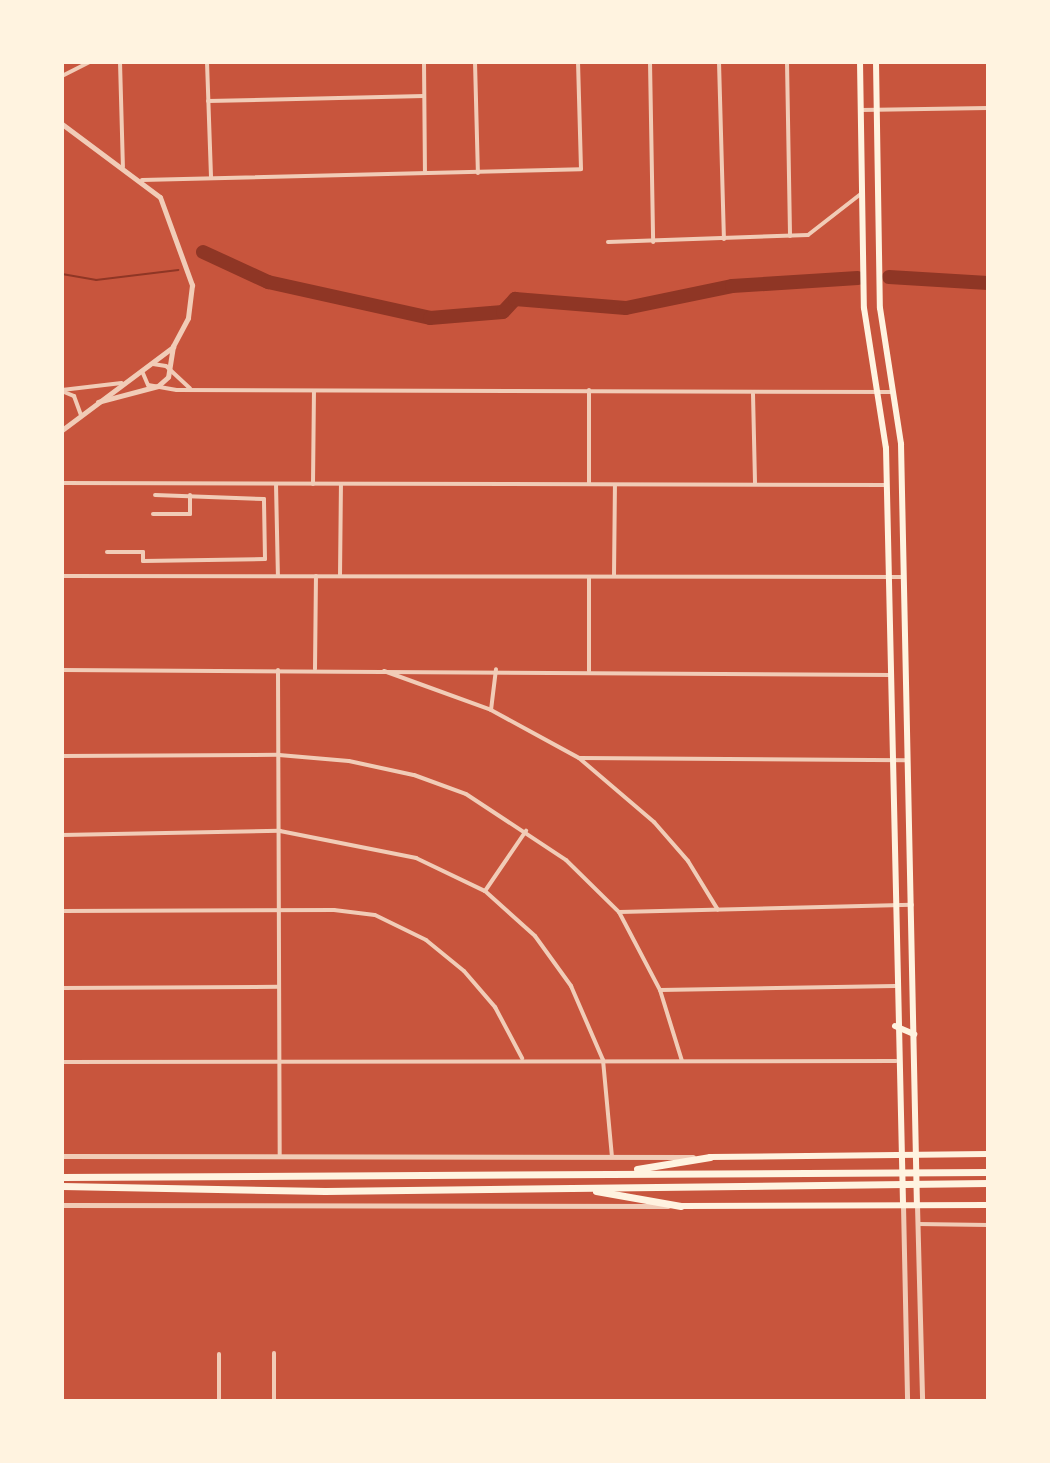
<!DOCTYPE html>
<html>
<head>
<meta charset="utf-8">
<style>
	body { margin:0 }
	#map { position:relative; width:1050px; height:1463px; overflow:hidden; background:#c8553d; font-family:Ubuntu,sans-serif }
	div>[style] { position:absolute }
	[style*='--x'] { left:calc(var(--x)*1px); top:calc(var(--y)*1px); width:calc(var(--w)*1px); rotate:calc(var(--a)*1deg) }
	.stream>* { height:2px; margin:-1px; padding:0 1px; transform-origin:1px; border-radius:1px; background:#8f3625 }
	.river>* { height:14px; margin:-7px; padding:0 7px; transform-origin:7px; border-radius:7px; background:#8f3625 }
	.minor>* { height:4px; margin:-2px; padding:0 2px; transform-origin:2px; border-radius:2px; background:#f1ccb7 }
	.tertiary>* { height:5px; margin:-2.5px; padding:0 2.5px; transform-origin:2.5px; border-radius:2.5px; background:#f1ccb7 }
	.secondary>* { height:6px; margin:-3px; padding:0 3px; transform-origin:3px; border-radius:3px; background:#fff3e0 }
	.motorway>* { height:7px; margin:-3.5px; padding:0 3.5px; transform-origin:3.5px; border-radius:3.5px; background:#fff3e0 }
	span { translate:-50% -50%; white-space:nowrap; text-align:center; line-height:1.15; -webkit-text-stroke:8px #fff3e0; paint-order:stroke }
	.frame { position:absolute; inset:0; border:64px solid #fff3e0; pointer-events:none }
</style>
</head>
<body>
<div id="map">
	<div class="stream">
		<div style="--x:62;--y:274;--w:35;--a:10"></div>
		<div style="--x:96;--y:280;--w:83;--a:-7"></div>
	</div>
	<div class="river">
		<div style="--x:203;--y:252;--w:72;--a:24.8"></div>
		<div style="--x:268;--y:282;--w:166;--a:12.5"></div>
		<div style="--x:430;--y:318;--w:73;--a:-4.7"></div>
		<div style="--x:503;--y:312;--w:18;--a:-47"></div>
		<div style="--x:515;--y:299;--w:111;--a:4.6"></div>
		<div style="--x:626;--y:308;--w:108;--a:-11.7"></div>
		<div style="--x:732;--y:286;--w:126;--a:-3.6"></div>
		<div style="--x:889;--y:277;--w:99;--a:3.5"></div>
	</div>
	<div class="minor">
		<div style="--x:120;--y:62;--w:105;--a:88.4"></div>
		<div style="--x:207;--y:62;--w:115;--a:88"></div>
		<div style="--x:424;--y:62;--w:109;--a:89.5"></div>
		<div style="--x:475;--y:62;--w:111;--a:88.5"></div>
		<div style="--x:650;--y:62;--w:180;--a:89"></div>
		<div style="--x:719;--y:62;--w:177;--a:88.4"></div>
		<div style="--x:787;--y:62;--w:174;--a:89"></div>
		<div style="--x:62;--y:76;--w:31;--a:-27"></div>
		<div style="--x:208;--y:101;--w:216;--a:-1.3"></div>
		<div style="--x:861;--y:110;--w:127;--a:-0.9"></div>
		<div style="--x:142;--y:180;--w:439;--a:-1.4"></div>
		<div style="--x:581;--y:169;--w:107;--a:-91.6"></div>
		<div style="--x:608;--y:242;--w:200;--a:-2"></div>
		<div style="--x:808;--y:235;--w:68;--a:-37.9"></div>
		<div style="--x:153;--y:364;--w:13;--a:9"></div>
		<div style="--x:166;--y:366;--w:33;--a:43"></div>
		<div style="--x:142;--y:371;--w:15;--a:67"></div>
		<div style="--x:148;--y:385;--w:29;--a:10"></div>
		<div style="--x:177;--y:390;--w:716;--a:0.16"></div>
		<div style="--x:62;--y:390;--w:60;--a:-6.7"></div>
		<div style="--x:64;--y:392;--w:11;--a:22"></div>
		<div style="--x:74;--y:396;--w:20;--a:70"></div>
		<div style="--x:753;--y:394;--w:89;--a:88.7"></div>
		<div style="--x:62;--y:483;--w:825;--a:0.14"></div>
		<div style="--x:276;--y:484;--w:92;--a:88.8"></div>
		<div style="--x:313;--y:484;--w:93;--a:-89.4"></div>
		<div style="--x:589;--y:484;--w:94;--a:-90"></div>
		<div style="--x:153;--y:514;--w:37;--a:0"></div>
		<div style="--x:190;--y:514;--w:19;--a:-90"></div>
		<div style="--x:107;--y:552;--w:36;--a:0"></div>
		<div style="--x:143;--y:552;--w:9;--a:90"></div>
		<div style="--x:143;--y:561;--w:122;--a:-0.9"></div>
		<div style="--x:265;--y:559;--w:60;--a:-91"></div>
		<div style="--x:264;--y:499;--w:109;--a:-177.9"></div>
		<div style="--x:62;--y:576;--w:842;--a:0.07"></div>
		<div style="--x:340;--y:576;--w:92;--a:-89.4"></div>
		<div style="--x:614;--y:576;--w:91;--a:-89.4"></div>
		<div style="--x:589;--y:577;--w:94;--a:90"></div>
		<div style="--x:315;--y:669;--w:93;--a:-89.4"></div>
		<div style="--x:62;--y:670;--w:829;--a:0.35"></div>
		<div style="--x:278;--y:670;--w:486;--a:89.8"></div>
		<div style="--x:384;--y:671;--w:114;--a:20"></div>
		<div style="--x:491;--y:710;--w:100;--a:28.6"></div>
		<div style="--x:579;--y:758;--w:99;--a:40.5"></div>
		<div style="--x:654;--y:822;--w:52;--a:48.9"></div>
		<div style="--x:688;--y:861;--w:57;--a:58.5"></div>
		<div style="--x:491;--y:710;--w:41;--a:-83"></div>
		<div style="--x:62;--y:756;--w:217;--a:-0.3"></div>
		<div style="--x:279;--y:755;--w:70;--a:4.9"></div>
		<div style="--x:349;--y:761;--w:66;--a:12.2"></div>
		<div style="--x:414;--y:775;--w:55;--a:20.1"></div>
		<div style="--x:466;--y:794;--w:120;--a:33.4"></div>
		<div style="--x:566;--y:860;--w:74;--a:44.5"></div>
		<div style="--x:619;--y:912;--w:88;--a:62.3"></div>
		<div style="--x:660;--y:990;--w:74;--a:72.8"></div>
		<div style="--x:580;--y:758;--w:327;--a:0.4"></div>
		<div style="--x:62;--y:835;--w:218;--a:-1.1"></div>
		<div style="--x:280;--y:831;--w:139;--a:11.2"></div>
		<div style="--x:416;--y:858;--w:76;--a:25.6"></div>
		<div style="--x:485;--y:891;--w:67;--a:42"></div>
		<div style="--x:535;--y:936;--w:62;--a:54.2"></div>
		<div style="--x:571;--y:986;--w:81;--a:66.6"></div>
		<div style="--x:603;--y:1060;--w:97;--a:84.7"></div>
		<div style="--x:485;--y:891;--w:73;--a:-55.7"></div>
		<div style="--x:62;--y:911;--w:272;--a:-0.2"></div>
		<div style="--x:334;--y:910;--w:41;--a:7"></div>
		<div style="--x:375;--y:915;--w:57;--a:26.1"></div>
		<div style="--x:426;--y:940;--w:49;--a:39.2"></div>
		<div style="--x:464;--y:971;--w:48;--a:49.3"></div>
		<div style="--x:495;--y:1007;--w:58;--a:62.1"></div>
		<div style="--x:619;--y:912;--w:293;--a:-1.4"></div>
		<div style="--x:62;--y:988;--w:217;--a:-0.3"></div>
		<div style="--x:660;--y:990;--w:235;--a:-1"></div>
		<div style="--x:62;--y:1062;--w:834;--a:-0.07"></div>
		<div style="--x:918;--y:1224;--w:70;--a:0.8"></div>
		<div style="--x:219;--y:1354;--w:47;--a:90"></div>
		<div style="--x:274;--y:1401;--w:48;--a:-90"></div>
	</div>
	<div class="tertiary">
		<div style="--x:62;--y:124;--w:122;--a:36.7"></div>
		<div style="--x:160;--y:197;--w:94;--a:70"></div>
		<div style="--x:192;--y:285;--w:33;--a:97"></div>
		<div style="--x:188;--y:318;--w:32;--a:118"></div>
		<div style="--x:173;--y:346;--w:31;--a:99"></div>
		<div style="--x:168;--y:377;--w:13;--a:138"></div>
		<div style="--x:158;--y:386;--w:62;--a:165.1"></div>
		<div style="--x:62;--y:430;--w:139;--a:-36.8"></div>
		<div style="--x:62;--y:1156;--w:631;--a:0.09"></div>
		<div style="--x:62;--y:1205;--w:606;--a:0.09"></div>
		<div style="--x:903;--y:1205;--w:196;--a:88.8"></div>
		<div style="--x:917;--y:1205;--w:196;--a:88.5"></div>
	</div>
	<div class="secondary">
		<div style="--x:860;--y:62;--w:246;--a:89.1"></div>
		<div style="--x:864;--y:308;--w:142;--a:81.1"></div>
		<div style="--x:886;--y:448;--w:757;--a:88.71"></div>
		<div style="--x:876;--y:62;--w:246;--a:89.1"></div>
		<div style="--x:880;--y:308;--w:138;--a:81.2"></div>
		<div style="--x:901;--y:444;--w:761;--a:88.8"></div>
		<div style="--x:895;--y:1026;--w:21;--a:23"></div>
		<div style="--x:710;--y:1157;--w:278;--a:-0.6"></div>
		<div style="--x:681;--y:1206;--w:307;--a:-0.2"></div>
	</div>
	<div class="motorway">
		<div style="--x:637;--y:1169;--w:74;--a:-9.3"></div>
		<div style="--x:62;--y:1177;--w:926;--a:-0.31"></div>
		<div style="--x:62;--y:1186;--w:263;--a:1.1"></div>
		<div style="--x:325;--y:1191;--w:663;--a:-0.69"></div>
		<div style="--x:596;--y:1191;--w:86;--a:10"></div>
	</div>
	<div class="frame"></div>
</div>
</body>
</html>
